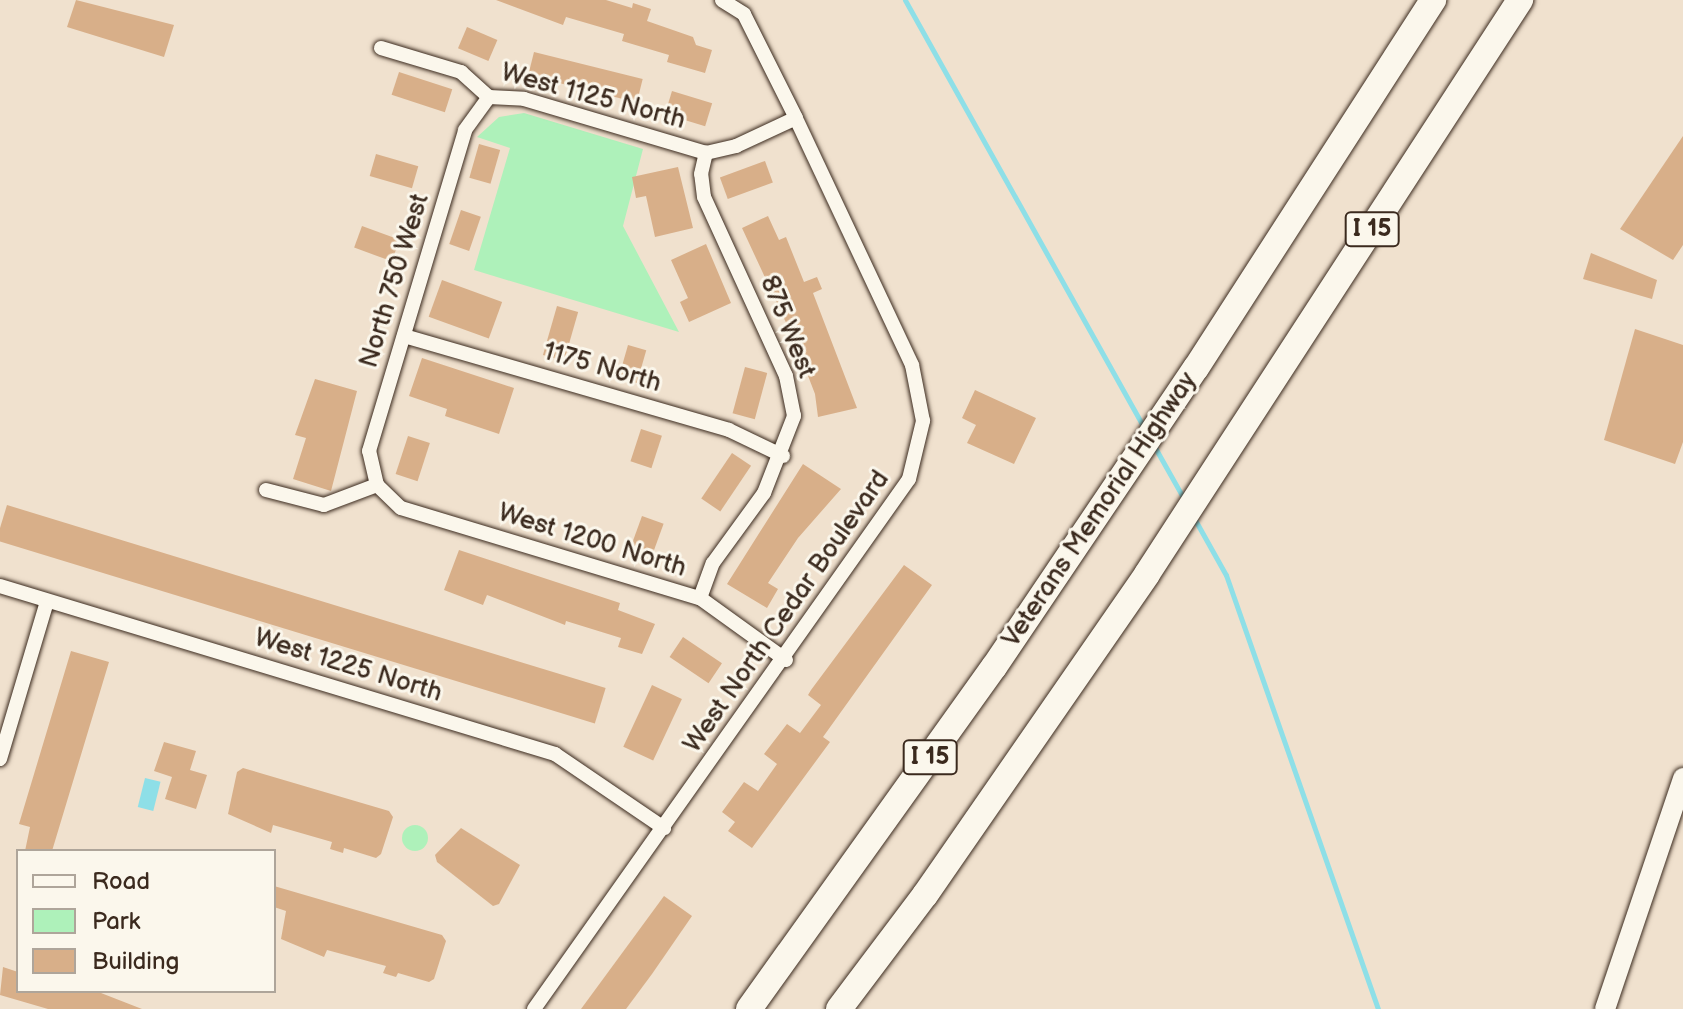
<!DOCTYPE html>
<html>
<head>
<meta charset="utf-8">
<style>
	body { margin:0 }
	#map { position:relative; width:1683px; height:1009px; overflow:hidden; background:#f0e1ce; font-family:"Balsamiq Sans",sans-serif }
	div>[style] { position:absolute }
	[style*='--x'] { left:calc(var(--x)*1px); top:calc(var(--y)*1px); width:calc(var(--w)*1px); rotate:calc(var(--a)*1deg) }
	.green>* { inset:0; background:#aef1ba }
	.round { border-radius:50% }
	.water>* { inset:0; background:#8edfe7; transform-origin:0 0 }
	.stream>* { height:5px; margin:-2.5px; padding:0 2.5px; transform-origin:2.5px; border-radius:2.5px; background:#8edfe7 }
	.building>* { inset:0; background:#d8af89; transform-origin:0 0 }
	.roads { filter:drop-shadow(0 0 2px #3b2a1e) drop-shadow(0 0 2px #3b2a1e) }
	.street>* { height:14px; margin:-7px; padding:0 7px; transform-origin:7px; border-radius:7px; background:#fbf7ec }
	.secondary>* { height:20px; margin:-10px; padding:0 10px; transform-origin:10px; border-radius:10px; background:#fbf7ec }
	.highway>* { height:26px; margin:-13px; padding:0 13px; transform-origin:13px; border-radius:13px; background:#fbf7ec }
	span { translate:-50% -50%; white-space:nowrap; text-align:center; line-height:1.15; -webkit-text-stroke:6px #fbf7ec; paint-order:stroke }
	.shield-label span { padding:2px 6px; background:#fbf7ec; border:2px solid; border-radius:6px; -webkit-text-stroke-width:0 }
	.shield-label { font-size:24px; color:#3b2a1e; font-weight:700 }
	.street-label { font-size:26px; color:#3b2a1e }
	.legend { position:absolute; left:16px; top:849px; width:260px; height:144px; box-sizing:border-box; background:#fbf7ec; border:2px solid #aea59a; margin:0; padding:10px 14px; list-style:none; font-size:24px; color:#3b2a1e }
	.legend li { display:flex; align-items:center; gap:16px; height:40px }
	.legend b { width:40px; border:2px solid #aea59a }
</style>
</head>
<body>
<div id="map">
	<div class="green">
		<div style="clip-path:polygon(524px 113px,643px 149px,623px 226px,679px 332px,474px 270px,510px 148px,477px 137px,499px 117px)"></div>
		<div class="round" style="left:402px;top:825px;width:26px;height:26px"></div>
	</div>
	<div class="water">
		<div style="left:145px;top:778px;width:16px;height:30px;rotate:14deg"></div>
	</div>
	<div class="stream">
		<div style="--x:905;--y:0;--w:492;--a:60.8"></div>
		<div style="--x:1153;--y:444;--w:63;--a:60.6"></div>
		<div style="--x:1194;--y:518;--w:65;--a:60.7"></div>
		<div style="--x:1226;--y:575;--w:460;--a:70.7"></div>
	</div>
	<div class="building">
		<div style="clip-path:polygon(76px 0,174px 25px,164px 57px,67px 27px)"></div>
		<div style="clip-path:polygon(496px 0,606px 0,632px 8px,633px 3px,651px 9px,647px 21px,693px 37px,696px 45px,712px 50px,705px 73px,667px 62px,669px 55px,622px 41px,624px 34px,566px 17px,563px 25px)"></div>
		<div style="left:467px;top:27px;width:33px;height:23px;rotate:23deg"></div>
		<div style="left:534px;top:52px;width:112px;height:24px;rotate:14deg"></div>
		<div style="left:399px;top:72px;width:56px;height:24px;rotate:18deg"></div>
		<div style="left:672px;top:91px;width:42px;height:24px;rotate:17deg"></div>
		<div style="clip-path:polygon(1683px 136px,1683px 245px,1673px 260px,1620px 229px)"></div>
		<div style="left:479px;top:144px;width:22px;height:35px;rotate:16deg"></div>
		<div style="left:376px;top:154px;width:44px;height:23px;rotate:16deg"></div>
		<div style="left:765px;top:161px;width:23px;height:48px;rotate:70deg"></div>
		<div style="clip-path:polygon(678px 167px,693px 228px,655px 237px,646px 196px,636px 198px,632px 177px)"></div>
		<div style="left:461px;top:210px;width:21px;height:36px;rotate:19deg"></div>
		<div style="clip-path:polygon(768px 216px,779px 240px,786px 237px,804px 282px,817px 277px,822px 289px,813px 293px,857px 408px,818px 417px,815px 394px,795px 342px,742px 228px)"></div>
		<div style="left:362px;top:226px;width:40px;height:23px;rotate:20deg"></div>
		<div style="clip-path:polygon(706px 244px,731px 303px,689px 322px,680px 302px,688px 298px,671px 260px)"></div>
		<div style="clip-path:polygon(1591px 253px,1657px 280px,1652px 299px,1583px 279px)"></div>
		<div style="left:442px;top:280px;width:64px;height:39px;rotate:20deg"></div>
		<div style="left:557px;top:306px;width:22px;height:51px;rotate:16deg"></div>
		<div style="clip-path:polygon(1635px 329px,1683px 345px,1683px 442px,1675px 464px,1604px 440px)"></div>
		<div style="left:628px;top:345px;width:19px;height:34px;rotate:16deg"></div>
		<div style="clip-path:polygon(422px 358px,514px 388px,499px 434px,445px 416px,447px 409px,409px 396px)"></div>
		<div style="left:745px;top:367px;width:23px;height:48px;rotate:15deg"></div>
		<div style="clip-path:polygon(315px 379px,357px 391px,331px 491px,293px 479px,306px 438px,295px 435px)"></div>
		<div style="clip-path:polygon(975px 390px,1036px 418px,1014px 464px,967px 443px,976px 425px,962px 418px)"></div>
		<div style="left:641px;top:429px;width:22px;height:34px;rotate:18deg"></div>
		<div style="left:408px;top:436px;width:23px;height:40px;rotate:18deg"></div>
		<div style="left:732px;top:453px;width:23px;height:55px;rotate:34deg"></div>
		<div style="clip-path:polygon(803px 464px,841px 489px,798px 538px,768px 583px,778px 589px,767px 608px,727px 584px)"></div>
		<div style="left:7px;top:505px;width:626px;height:37px;rotate:17deg"></div>
		<div style="left:642px;top:516px;width:23px;height:34px;rotate:20deg"></div>
		<div style="clip-path:polygon(459px 550px,620px 603px,618px 610px,655px 624px,642px 654px,618px 647px,621px 638px,566px 621px,565px 625px,487px 595px,483px 605px,444px 590px)"></div>
		<div style="clip-path:polygon(904px 565px,932px 585px,823px 737px,830px 742px,752px 848px,728px 831px,735px 822px,722px 812px,744px 782px,758px 791px,777px 764px,764px 754px,787px 724px,800px 733px,821px 705px,808px 695px,811px 690px)"></div>
		<div style="left:683px;top:637px;width:47px;height:24px;rotate:34deg"></div>
		<div style="clip-path:polygon(71px 651px,109px 662px,52px 851px,25px 851px,30px 827px,19px 824px)"></div>
		<div style="left:652px;top:685px;width:33px;height:68px;rotate:25deg"></div>
		<div style="clip-path:polygon(164px 742px,196px 751px,190px 770px,207px 775px,196px 809px,165px 799px,172px 777px,154px 771px)"></div>
		<div style="clip-path:polygon(243px 768px,389px 811px,393px 817px,381px 854px,376px 858px,344px 848px,343px 853px,330px 849px,332px 842px,273px 825px,271px 833px,228px 814px,237px 772px)"></div>
		<div style="clip-path:polygon(461px 828px,520px 865px,499px 904px,493px 906px,437px 862px,435px 855px)"></div>
		<div style="clip-path:polygon(274px 886px,442px 935px,446px 941px,434px 979px,429px 982px,398px 973px,396px 977px,383px 973px,386px 966px,327px 950px,324px 957px,281px 939px,286px 911px,274px 907px)"></div>
		<div style="clip-path:polygon(664px 896px,692px 916px,652px 974px,626px 1009px,581px 1009px)"></div>
		<div style="clip-path:polygon(3px 967px,18px 972px,18px 991px,101px 993px,142px 1009px,48px 1009px,0 995px)"></div>
	</div>
	<div class="roads">
		<div class="street">
			<div style="--x:381;--y:48;--w:84;--a:16.7"></div>
			<div style="--x:461;--y:72;--w:38;--a:42"></div>
			<div style="--x:489;--y:97;--w:35;--a:3"></div>
			<div style="--x:524;--y:99;--w:190;--a:16.5"></div>
			<div style="--x:706;--y:153;--w:31;--a:-13"></div>
			<div style="--x:736;--y:146;--w:66;--a:-25"></div>
			<div style="--x:404;--y:336;--w:338;--a:16.1"></div>
			<div style="--x:729;--y:430;--w:60;--a:25.7"></div>
			<div style="--x:377;--y:485;--w:33;--a:44"></div>
			<div style="--x:401;--y:508;--w:312;--a:16.8"></div>
			<div style="--x:700;--y:598;--w:106;--a:35.8"></div>
			<div style="--x:377;--y:485;--w:35;--a:-103"></div>
			<div style="--x:369;--y:451;--w:335;--a:-73.3"></div>
			<div style="--x:465;--y:130;--w:41;--a:-54"></div>
			<div style="--x:266;--y:490;--w:60;--a:14.5"></div>
			<div style="--x:324;--y:505;--w:57;--a:-20.7"></div>
			<div style="--x:0;--y:586;--w:580;--a:16.84"></div>
			<div style="--x:555;--y:754;--w:132;--a:34.2"></div>
			<div style="--x:700;--y:598;--w:37;--a:-70"></div>
			<div style="--x:713;--y:563;--w:87;--a:-53.9"></div>
			<div style="--x:764;--y:493;--w:83;--a:-68.7"></div>
			<div style="--x:794;--y:416;--w:41;--a:-101.3"></div>
			<div style="--x:786;--y:376;--w:197;--a:-114.6"></div>
			<div style="--x:704;--y:197;--w:23;--a:-97"></div>
			<div style="--x:701;--y:174;--w:22;--a:-77"></div>
			<div style="--x:0;--y:759;--w:165;--a:-73.4"></div>
			<div style="--x:534;--y:1009;--w:649;--a:-54.72"></div>
			<div style="--x:909;--y:479;--w:60;--a:-76.4"></div>
			<div style="--x:923;--y:421;--w:57;--a:-101.1"></div>
			<div style="--x:912;--y:365;--w:273;--a:-115.2"></div>
			<div style="--x:796;--y:118;--w:116;--a:-116.6"></div>
			<div style="--x:744;--y:14;--w:26;--a:-148"></div>
		</div>
		<div class="secondary">
			<div style="--x:1605;--y:1009;--w:244;--a:-71.3"></div>
		</div>
		<div class="highway">
			<div style="--x:749;--y:1009;--w:421;--a:-54.4"></div>
			<div style="--x:994;--y:667;--w:361;--a:-56"></div>
			<div style="--x:1196;--y:368;--w:438;--a:-57.2"></div>
			<div style="--x:839;--y:1009;--w:143;--a:-53"></div>
			<div style="--x:925;--y:895;--w:390;--a:-55.3"></div>
			<div style="--x:1147;--y:574;--w:685;--a:-56.98"></div>
		</div>
	</div>
	<div class="shield-label">
		<span style="left:1372px;top:229px">I 15</span>
		<span style="left:930px;top:757px">I 15</span>
	</div>
	<div class="street-label">
		<span style="left:593px;top:97px;rotate:15deg">West 1125 North</span>
		<span style="left:395px;top:281px;rotate:-73deg">North 750 West</span>
		<span style="left:787px;top:327px;rotate:68deg">875 West</span>
		<span style="left:602px;top:368px;rotate:16deg">1175 North</span>
		<span style="left:1100px;top:510px;rotate:-56deg">Veterans Memorial Highway</span>
		<span style="left:592px;top:541px;rotate:17deg">West 1200 North</span>
		<span style="left:787px;top:612px;rotate:-55deg">West North Cedar Boulevard</span>
		<span style="left:348px;top:666px;rotate:17deg">West 1225 North</span>
	</div>
	<ul class="legend">
	<li><b style="height:10px;background:#fbf7ec"></b>Road</li>
	<li><b style="height:22px;background:#aef1ba"></b>Park</li>
	<li><b style="height:22px;background:#d8af89"></b>Building</li>
	</ul>
</div>
</body>
</html>
